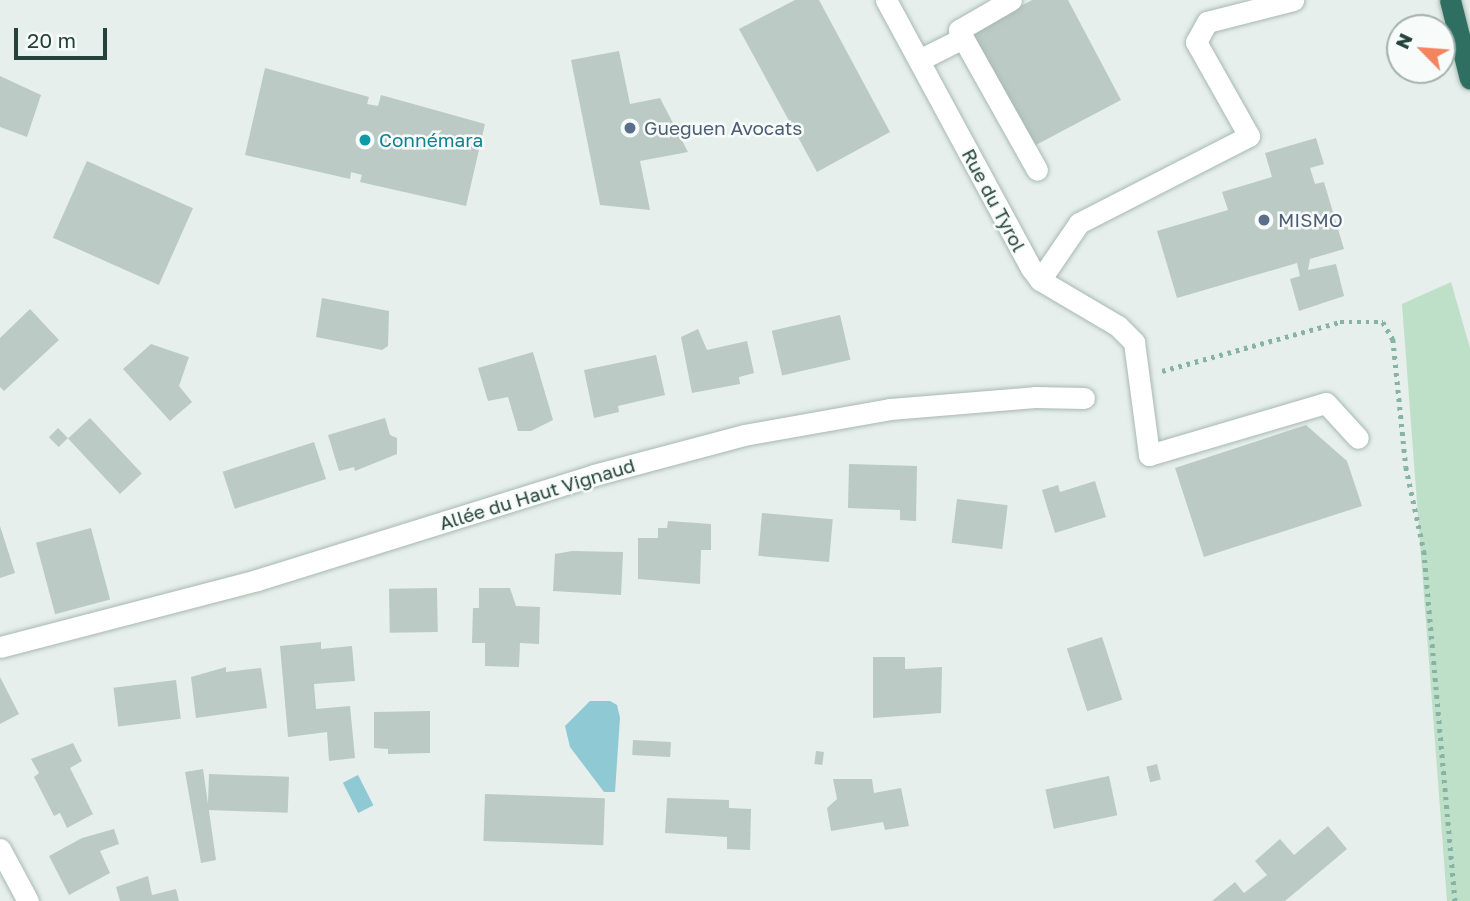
<!DOCTYPE html>
<html>
<head>
<meta charset="utf-8">
<style>
	body { margin:0 }
	#map { position:relative; width:1470px; height:901px; overflow:hidden; background:#e6efeb; font-family:"Golos Text",sans-serif }
	div>[style] { position:absolute }
	[style*='--x'] { left:calc(var(--x)*1px); top:calc(var(--y)*1px); width:calc(var(--w)*1px); rotate:calc(var(--a)*1deg) }
	.green>* { inset:0; background:#bfe0c8 }
	.water>* { inset:0; background:#8ec9d4; transform-origin:0 0 }
	.building>* { inset:0; background:#bbcac4; transform-origin:0 0 }
	.path>* { height:4.5px; margin-top:-2.25px; transform-origin:0; background:repeating-linear-gradient(90deg,#86b3a5 0 3.5px,transparent 0 8.5px) }
	.roads { filter:drop-shadow(0 0 2px #a8b8b2) drop-shadow(0 0 2px #a8b8b2) }
	.minor>* { height:21px; margin:-10.5px; padding:0 10.5px; transform-origin:10.5px; border-radius:10.5px; background:#fff }
	.highway>* { height:21px; margin:-10.5px; padding:0 10.5px; transform-origin:10.5px; border-radius:10.5px; background:#2f6f62 }
	.dots>* { width:19px; height:19px; translate:-50% -50%; box-sizing:border-box; border:4px solid #f7fbf9; border-radius:50% }
	span { translate:-50% -50%; white-space:nowrap; text-align:center; line-height:1.15; -webkit-text-stroke:5px #f7fbf9; paint-order:stroke }
	.service-label { font-size:19px; color:#4e5e75 }
	.left { translate:0 -50%; text-align:left }
	.culture-label { font-size:19px; color:#0d838f }
	.street-label { font-size:19px; color:#24423a }
	.north { position:absolute; left:1386px; top:14px; width:70px; height:70px; box-sizing:border-box; background:#f7fbf9; border:2px solid #a3b1ad; border-radius:50%; rotate:295deg; font-size:19px; font-weight:700; line-height:28px; text-align:center; color:#24423a }
	.north::after { content:''; display:block; margin:auto; width:24px; height:32px; background:#f4845f; clip-path:polygon(50% 0,100% 100%,50% 72%,0 100%) }
	.scale { position:absolute; left:14px; top:28px; width:93px; height:32px; box-sizing:border-box; border:4px solid #24423a; border-top:0; padding-left:9px; font-size:21px; line-height:24px; white-space:nowrap; color:#24423a; -webkit-text-stroke:5px #f7fbf9; paint-order:stroke }
</style>
</head>
<body>
<div id="map">
	<div class="green">
		<div style="clip-path:polygon(1451px 282px,1470px 348px,1470px 901px,1447px 901px,1402px 304px)"></div>
	</div>
	<div class="water">
		<div style="clip-path:polygon(590px 701px,610px 701px,617px 705px,620px 718px,615px 792px,604px 792px,570px 747px,565px 726px)"></div>
		<div style="left:358px;top:775px;width:34px;height:17px;rotate:63deg"></div>
	</div>
	<div class="building">
		<div style="clip-path:polygon(795px 0,819px 0,890px 132px,817px 172px,739px 29px)"></div>
		<div style="clip-path:polygon(1032px 0,1068px 0,1121px 100px,1032px 147px,972px 32px)"></div>
		<div style="clip-path:polygon(619px 51px,630px 104px,660px 98px,688px 152px,640px 161px,650px 210px,600px 205px,571px 60px)"></div>
		<div style="clip-path:polygon(265px 68px,369px 97px,367px 104px,378px 106px,381px 95px,485px 124px,466px 206px,360px 182px,362px 175px,351px 172px,350px 179px,245px 155px)"></div>
		<div style="clip-path:polygon(0 76px,41px 95px,27px 137px,0 127px)"></div>
		<div style="clip-path:polygon(1316px 138px,1324px 164px,1310px 168px,1315px 184px,1324px 182px,1344px 249px,1310px 259px,1308px 270px,1336px 264px,1344px 296px,1299px 311px,1290px 279px,1300px 276px,1297px 263px,1177px 298px,1157px 231px,1228px 210px,1222px 192px,1272px 177px,1265px 153px)"></div>
		<div style="left:87px;top:161px;width:116px;height:84px;rotate:24deg"></div>
		<div style="clip-path:polygon(322px 298px,389px 311px,388px 346px,382px 350px,316px 337px)"></div>
		<div style="clip-path:polygon(30px 309px,59px 340px,4px 391px,0 387px,0 338px)"></div>
		<div style="left:840px;top:315px;width:46px;height:70px;rotate:77deg"></div>
		<div style="clip-path:polygon(698px 329px,707px 350px,747px 341px,754px 373px,739px 377px,740px 384px,692px 393px,681px 337px)"></div>
		<div style="clip-path:polygon(151px 344px,189px 357px,179px 386px,192px 402px,170px 421px,123px 369px)"></div>
		<div style="clip-path:polygon(533px 352px,553px 420px,531px 431px,518px 431px,508px 397px,488px 401px,478px 368px)"></div>
		<div style="clip-path:polygon(656px 355px,665px 395px,618px 406px,619px 412px,594px 418px,584px 370px)"></div>
		<div style="left:90px;top:418px;width:76px;height:30px;rotate:47deg"></div>
		<div style="clip-path:polygon(385px 418px,390px 435px,397px 438px,397px 454px,355px 471px,354px 467px,339px 471px,328px 435px)"></div>
		<div style="clip-path:polygon(1306px 425px,1347px 461px,1362px 506px,1204px 557px,1175px 468px)"></div>
		<div style="left:58px;top:428px;width:14px;height:13px;rotate:45deg"></div>
		<div style="left:314px;top:442px;width:39px;height:96px;rotate:72deg"></div>
		<div style="clip-path:polygon(849px 464px,917px 466px,916px 521px,900px 520px,900px 510px,848px 508px)"></div>
		<div style="clip-path:polygon(1095px 481px,1106px 517px,1055px 533px,1042px 490px,1058px 485px,1060px 492px)"></div>
		<div style="left:957px;top:499px;width:51px;height:44px;rotate:7deg"></div>
		<div style="left:762px;top:513px;width:71px;height:43px;rotate:5deg"></div>
		<div style="clip-path:polygon(668px 521px,711px 524px,711px 550px,701px 550px,700px 584px,638px 579px,638px 538px,658px 538px,658px 528px,667px 528px)"></div>
		<div style="clip-path:polygon(0 526px,15px 573px,0 578px)"></div>
		<div style="left:91px;top:528px;width:74px;height:57px;rotate:75deg"></div>
		<div style="clip-path:polygon(572px 551px,623px 552px,621px 595px,553px 591px,555px 554px)"></div>
		<div style="left:437px;top:588px;width:44px;height:48px;rotate:89deg"></div>
		<div style="clip-path:polygon(479px 588px,510px 588px,516px 606px,540px 607px,539px 644px,520px 643px,519px 667px,485px 666px,485px 643px,472px 643px,473px 608px,479px 608px)"></div>
		<div style="left:1102px;top:637px;width:66px;height:37px;rotate:72deg"></div>
		<div style="clip-path:polygon(321px 642px,321px 649px,352px 646px,355px 681px,314px 684px,316px 709px,350px 706px,355px 758px,329px 761px,327px 732px,288px 737px,280px 646px)"></div>
		<div style="clip-path:polygon(873px 657px,905px 657px,905px 669px,942px 667px,941px 713px,873px 718px)"></div>
		<div style="clip-path:polygon(226px 667px,226px 672px,261px 668px,267px 708px,196px 718px,191px 677px)"></div>
		<div style="clip-path:polygon(0 677px,19px 714px,0 724px)"></div>
		<div style="left:176px;top:680px;width:39px;height:63px;rotate:83deg"></div>
		<div style="clip-path:polygon(430px 711px,430px 753px,388px 754px,388px 749px,374px 748px,374px 712px)"></div>
		<div style="left:633px;top:740px;width:38px;height:15px;rotate:3deg"></div>
		<div style="clip-path:polygon(73px 743px,82px 761px,70px 768px,93px 814px,67px 828px,60px 813px,54px 816px,34px 777px,39px 773px,31px 759px)"></div>
		<div style="left:816px;top:751px;width:8px;height:13px;rotate:7deg"></div>
		<div style="left:1157px;top:764px;width:16px;height:11px;rotate:76deg"></div>
		<div style="clip-path:polygon(203px 769px,216px 860px,201px 863px,185px 772px)"></div>
		<div style="left:209px;top:774px;width:80px;height:36px;rotate:2deg"></div>
		<div style="left:1109px;top:776px;width:40px;height:65px;rotate:78deg"></div>
		<div style="clip-path:polygon(833px 779px,872px 779px,874px 793px,901px 788px,909px 826px,885px 830px,883px 822px,831px 831px,827px 808px,837px 799px)"></div>
		<div style="left:485px;top:794px;width:120px;height:47px;rotate:2deg"></div>
		<div style="clip-path:polygon(667px 798px,729px 800px,729px 808px,751px 809px,750px 850px,727px 849px,727px 837px,665px 833px)"></div>
		<div style="clip-path:polygon(1328px 826px,1347px 849px,1285px 901px,1212px 901px,1235px 882px,1244px 893px,1267px 875px,1255px 861px,1280px 839px,1294px 855px)"></div>
		<div style="clip-path:polygon(114px 829px,119px 844px,100px 851px,110px 873px,69px 895px,49px 856px,82px 838px)"></div>
		<div style="clip-path:polygon(148px 876px,152px 895px,176px 889px,179px 901px,120px 901px,116px 887px)"></div>
	</div>
	<div class="path">
		<div style="--x:1162;--y:371;--w:185;--a:-15.4"></div>
		<div style="--x:1340;--y:322;--w:43;--a:0"></div>
		<div style="--x:1383;--y:322;--w:20;--a:60"></div>
		<div style="--x:1393;--y:339;--w:129;--a:84.2"></div>
		<div style="--x:1406;--y:467;--w:86;--a:77.9"></div>
		<div style="--x:1424;--y:551;--w:351;--a:84.9"></div>
	</div>
	<div class="roads">
		<div class="minor">
			<div style="--x:886;--y:0;--w:305;--a:61.6"></div>
			<div style="--x:1031;--y:268;--w:15;--a:53"></div>
			<div style="--x:1040;--y:280;--w:91;--a:30.5"></div>
			<div style="--x:1118;--y:326;--w:23;--a:45"></div>
			<div style="--x:1134;--y:342;--w:114;--a:82.4"></div>
			<div style="--x:1149;--y:455;--w:184;--a:-16.4"></div>
			<div style="--x:1326;--y:403;--w:47;--a:47.6"></div>
			<div style="--x:963;--y:38;--w:151;--a:60.7"></div>
			<div style="--x:919;--y:60;--w:49;--a:-26.6"></div>
			<div style="--x:963;--y:38;--w:9;--a:-117"></div>
			<div style="--x:959;--y:30;--w:60;--a:-30"></div>
			<div style="--x:1040;--y:280;--w:69;--a:-55.6"></div>
			<div style="--x:1079;--y:223;--w:191;--a:-27.1"></div>
			<div style="--x:1249;--y:136;--w:108;--a:-119.4"></div>
			<div style="--x:1196;--y:42;--w:23;--a:-61"></div>
			<div style="--x:1207;--y:22;--w:89;--a:-14.3"></div>
			<div style="--x:0;--y:647;--w:266;--a:-14.6"></div>
			<div style="--x:257;--y:580;--w:353;--a:-17.3"></div>
			<div style="--x:594;--y:475;--w:155;--a:-14.9"></div>
			<div style="--x:744;--y:435;--w:148;--a:-10.1"></div>
			<div style="--x:890;--y:409;--w:145;--a:-4.7"></div>
			<div style="--x:1035;--y:397;--w:49;--a:1.2"></div>
			<div style="--x:0;--y:849;--w:59;--a:61.7"></div>
		</div>
		<div class="highway">
			<div style="--x:1450;--y:0;--w:81;--a:75.8"></div>
		</div>
	</div>
	<div class="dots">
		<div style="left:630px;top:128px;background:#5c6f8a"></div>
		<div style="left:365px;top:140px;background:#0f9aa8"></div>
		<div style="left:1264px;top:220px;background:#5c6f8a"></div>
	</div>
	<div class="service-label">
		<span class="left" style="left:644px;top:128px">Gueguen Avocats</span>
		<span class="left" style="left:1278px;top:220px">MISMO</span>
	</div>
	<div class="culture-label">
		<span class="left" style="left:379px;top:140px">Connémara</span>
	</div>
	<div class="street-label">
		<span style="left:994px;top:200px;rotate:62deg">Rue du Tyrol</span>
		<span style="left:537px;top:494px;rotate:-17deg">Allée du Haut Vignaud</span>
	</div>
	<div class="north">N</div>
	<div class="scale">20 m</div>
</div>
</body>
</html>
